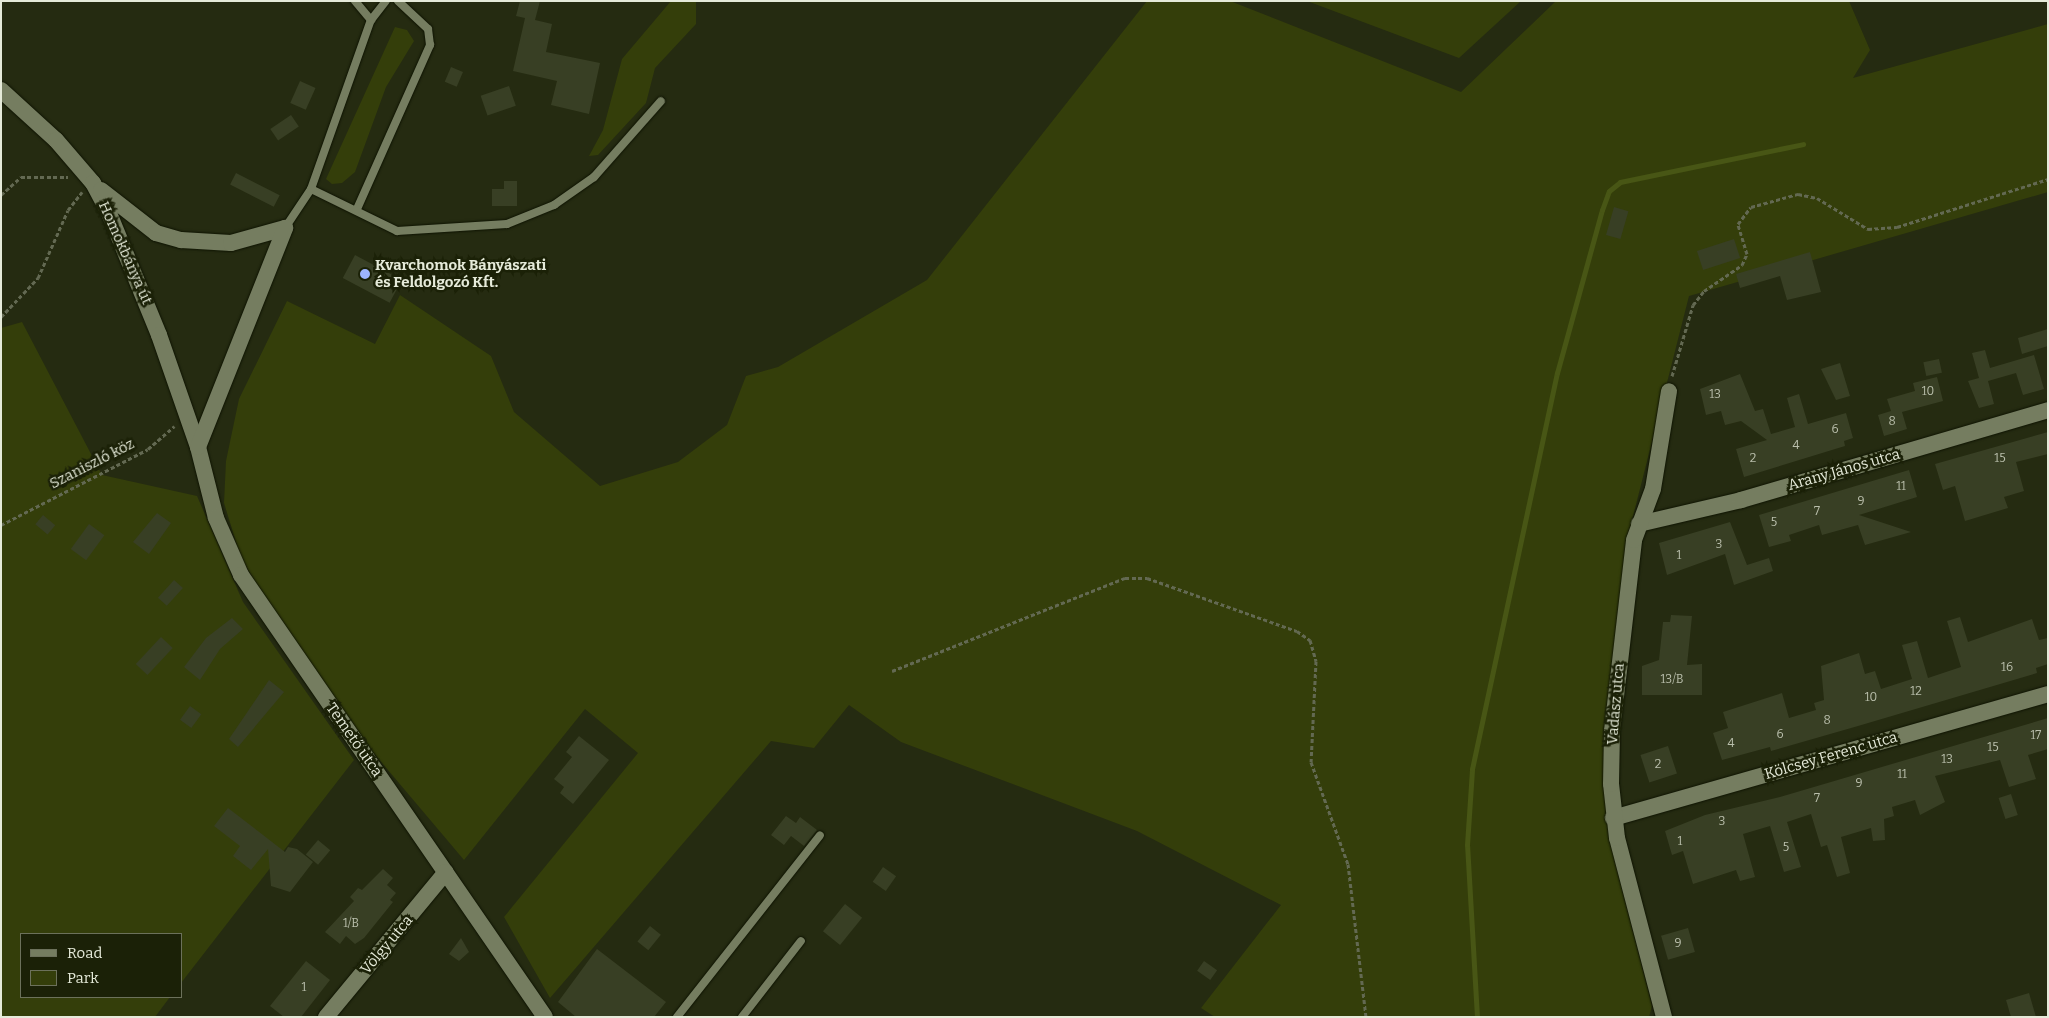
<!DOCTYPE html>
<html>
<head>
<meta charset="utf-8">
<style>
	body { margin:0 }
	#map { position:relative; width:2049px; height:1018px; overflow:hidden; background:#252b11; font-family:Bitter,serif }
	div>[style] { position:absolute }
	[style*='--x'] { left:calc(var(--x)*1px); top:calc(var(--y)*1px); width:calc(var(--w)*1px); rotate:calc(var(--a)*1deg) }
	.green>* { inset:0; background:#343e0a }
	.stream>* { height:5px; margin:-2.5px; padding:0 2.5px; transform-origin:2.5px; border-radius:2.5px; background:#485615 }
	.building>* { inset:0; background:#383f24; transform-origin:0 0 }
	.path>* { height:3px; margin-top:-1.5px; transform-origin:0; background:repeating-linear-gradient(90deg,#636952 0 4px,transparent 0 6.5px) }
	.roads { filter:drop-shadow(0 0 1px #0e1300) drop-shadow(0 0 1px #0e1300) }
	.lane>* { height:8px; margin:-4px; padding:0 4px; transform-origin:4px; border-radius:4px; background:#757d60 }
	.street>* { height:16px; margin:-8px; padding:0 8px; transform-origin:8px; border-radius:8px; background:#757d60 }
	.dots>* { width:14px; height:14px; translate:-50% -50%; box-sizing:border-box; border:2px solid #1b2107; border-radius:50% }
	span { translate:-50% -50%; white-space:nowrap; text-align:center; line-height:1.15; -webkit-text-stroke:5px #1b2107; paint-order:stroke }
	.number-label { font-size:12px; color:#babfac }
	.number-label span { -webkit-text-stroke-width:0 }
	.street-label { font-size:15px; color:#e5ead9 }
	.poi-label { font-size:15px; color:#e5ead9; font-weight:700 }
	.left { translate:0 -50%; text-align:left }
	.frame { position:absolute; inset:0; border:2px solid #e5ead9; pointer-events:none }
	.legend { position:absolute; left:20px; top:933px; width:162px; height:65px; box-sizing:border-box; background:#1b2107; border:1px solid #6c715b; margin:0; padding:6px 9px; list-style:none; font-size:15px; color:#e5ead9 }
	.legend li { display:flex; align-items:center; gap:10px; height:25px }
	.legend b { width:25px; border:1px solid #6c715b }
</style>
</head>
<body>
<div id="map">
	<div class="green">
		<div style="clip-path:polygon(671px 1px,696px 1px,696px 24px,655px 68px,646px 103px,598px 155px,589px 156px,603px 130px,622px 59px)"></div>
		<div style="clip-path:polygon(1147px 1px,1230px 1px,1461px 92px,1556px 1px,1849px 1px,1870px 50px,1853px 78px,2048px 24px,2048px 192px,1689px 296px,1628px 536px,1609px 839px,1652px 1006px,1649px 1017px,1215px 1017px,1201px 1008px,1281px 905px,1137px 831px,901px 742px,849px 705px,814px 748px,771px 741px,550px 998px,504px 917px,638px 753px,585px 709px,464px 860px,366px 744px,264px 599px,240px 555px,224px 503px,226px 461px,239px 399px,287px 301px,375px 344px,400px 295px,491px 356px,514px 412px,600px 486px,678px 462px,727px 425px,746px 376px,778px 367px,927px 280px)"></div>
		<div style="clip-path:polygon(1307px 1px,1521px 1px,1459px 58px)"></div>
		<div style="clip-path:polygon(395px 27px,407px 30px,414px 41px,386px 87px,355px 172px,342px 183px,332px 184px,326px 179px)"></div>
		<div style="clip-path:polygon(22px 322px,102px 475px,197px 496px,243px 602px,354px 760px,181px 983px,181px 934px,21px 934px,21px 997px,170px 997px,155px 1017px,1px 1017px,1px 328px)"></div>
	</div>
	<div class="stream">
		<div style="--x:1477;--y:1017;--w:172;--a:-93.3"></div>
		<div style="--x:1467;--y:845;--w:76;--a:-86.2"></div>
		<div style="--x:1472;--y:769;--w:405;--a:-77.9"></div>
		<div style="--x:1557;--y:373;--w:169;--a:-74.6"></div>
		<div style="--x:1602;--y:210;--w:20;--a:-70"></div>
		<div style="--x:1609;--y:191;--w:14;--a:-39"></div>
		<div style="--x:1620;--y:182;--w:187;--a:-11.7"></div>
	</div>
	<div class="building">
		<div style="clip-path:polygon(520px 1px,540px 1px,535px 20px,552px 24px,546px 52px,600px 63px,589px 114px,551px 105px,557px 81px,513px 71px,525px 18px,516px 16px)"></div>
		<div style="left:451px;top:67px;width:13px;height:16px;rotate:23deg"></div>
		<div style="left:300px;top:81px;width:17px;height:24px;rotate:24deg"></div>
		<div style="left:509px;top:86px;width:21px;height:30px;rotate:71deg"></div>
		<div style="left:291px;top:115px;width:14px;height:25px;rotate:56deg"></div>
		<div style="left:236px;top:173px;width:49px;height:13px;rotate:27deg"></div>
		<div style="clip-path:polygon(504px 181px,517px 181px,517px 206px,492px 206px,492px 189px,504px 189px)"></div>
		<div style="left:1614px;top:207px;width:15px;height:29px;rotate:16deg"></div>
		<div style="left:1734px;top:239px;width:20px;height:39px;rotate:72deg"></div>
		<div style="clip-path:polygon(1810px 252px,1821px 292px,1787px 300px,1780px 276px,1740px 288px,1736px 274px)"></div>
		<div style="left:355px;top:255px;width:53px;height:26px;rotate:28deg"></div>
		<div style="clip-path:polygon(2048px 329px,2048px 346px,2022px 354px,2018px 338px)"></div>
		<div style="clip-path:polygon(1985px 350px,1990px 368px,2034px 355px,2044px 389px,2023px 395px,2016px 373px,1988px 381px,1994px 404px,1979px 408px,1968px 381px,1979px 378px,1972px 353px)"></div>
		<div style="left:1939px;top:359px;width:14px;height:16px;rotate:78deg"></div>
		<div style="clip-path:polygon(1840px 363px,1850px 396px,1836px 400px,1821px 369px)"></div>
		<div style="clip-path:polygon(1740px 374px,1755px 411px,1763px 409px,1771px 434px,1795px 427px,1787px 398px,1799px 394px,1808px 424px,1846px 413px,1853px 438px,1844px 441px,1845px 446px,1744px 477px,1736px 449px,1767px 440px,1741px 421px,1725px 425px,1721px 411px,1706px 415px,1700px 389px)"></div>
		<div style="clip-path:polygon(1937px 377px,1943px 401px,1902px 412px,1907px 429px,1884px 436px,1878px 415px,1891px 411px,1887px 399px,1915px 391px,1913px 383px)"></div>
		<div style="clip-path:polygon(2048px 432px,2048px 454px,2016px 462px,2024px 491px,2004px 497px,2008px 508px,1965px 521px,1955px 486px,1943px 490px,1935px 464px)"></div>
		<div style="clip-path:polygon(1909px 470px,1917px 497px,1859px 515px,1911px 532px,1865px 545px,1858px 525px,1822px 535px,1819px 525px,1789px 535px,1791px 541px,1769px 547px,1759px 515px)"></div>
		<div style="clip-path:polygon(157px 513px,171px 523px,149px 554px,133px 542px)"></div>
		<div style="left:43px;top:515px;width:16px;height:12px;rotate:40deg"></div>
		<div style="clip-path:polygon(1730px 522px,1747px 565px,1769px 558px,1773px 571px,1734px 585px,1725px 554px,1667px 575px,1659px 543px)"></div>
		<div style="left:89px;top:524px;width:19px;height:31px;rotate:36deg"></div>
		<div style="left:174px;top:580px;width:12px;height:24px;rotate:42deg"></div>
		<div style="clip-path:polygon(1671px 615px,1692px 616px,1687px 665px,1702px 664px,1702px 695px,1642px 695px,1642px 666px,1659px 660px,1663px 622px,1670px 622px)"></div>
		<div style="clip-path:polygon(1960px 617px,1968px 642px,2032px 619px,2039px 640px,2048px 638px,2048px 664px,2036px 668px,2037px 673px,1858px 726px,1771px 751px,1770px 747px,1722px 760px,1713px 733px,1728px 728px,1723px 712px,1782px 693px,1789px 718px,1816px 710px,1814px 703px,1824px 700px,1821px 666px,1859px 653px,1865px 674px,1875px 671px,1881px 689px,1912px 679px,1902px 645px,1917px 641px,1928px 678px,1961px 667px,1947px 621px)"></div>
		<div style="clip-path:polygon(232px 618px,243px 629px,220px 649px,200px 680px,184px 667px,206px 638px)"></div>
		<div style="left:161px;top:637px;width:16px;height:37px;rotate:43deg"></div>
		<div style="clip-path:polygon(269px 680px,284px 692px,238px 747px,229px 739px)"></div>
		<div style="left:190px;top:706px;width:14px;height:17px;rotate:36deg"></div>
		<div style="clip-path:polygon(2048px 718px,2048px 749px,2028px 755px,2036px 779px,2009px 787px,2000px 760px,1935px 776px,1945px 802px,1920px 815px,1915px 800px,1892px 807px,1894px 816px,1884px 819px,1885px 840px,1873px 841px,1871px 828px,1841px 837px,1850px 873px,1837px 877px,1827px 845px,1821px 847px,1811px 814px,1787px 822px,1801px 867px,1784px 872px,1770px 826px,1743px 834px,1755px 877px,1740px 881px,1736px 870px,1693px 884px,1683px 851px,1672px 855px,1665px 831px,1705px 815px,1780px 797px)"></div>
		<div style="clip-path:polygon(579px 736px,609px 760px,573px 804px,560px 793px,564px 787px,554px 779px,572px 757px,566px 752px)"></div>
		<div style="left:1668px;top:746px;width:29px;height:29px;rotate:72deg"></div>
		<div style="left:2011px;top:794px;width:22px;height:13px;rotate:72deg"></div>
		<div style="clip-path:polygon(228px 808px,285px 852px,288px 847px,297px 849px,313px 862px,290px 892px,271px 886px,268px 849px,251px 870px,233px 856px,240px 846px,214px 826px)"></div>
		<div style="clip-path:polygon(786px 816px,796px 823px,800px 817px,817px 830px,804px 846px,791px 836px,784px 845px,771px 835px)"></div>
		<div style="left:318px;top:840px;width:16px;height:19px;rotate:40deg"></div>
		<div style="left:883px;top:867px;width:16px;height:18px;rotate:35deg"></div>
		<div style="clip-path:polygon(383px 869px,393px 878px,387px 885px,396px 893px,390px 900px,393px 902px,364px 938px,355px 944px,346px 936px,340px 944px,325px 932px,354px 901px,350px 897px,358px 888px,362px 890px)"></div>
		<div style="left:845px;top:904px;width:22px;height:35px;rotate:39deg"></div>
		<div style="left:650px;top:926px;width:14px;height:20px;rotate:39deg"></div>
		<div style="left:1688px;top:928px;width:25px;height:28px;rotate:74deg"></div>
		<div style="clip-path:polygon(461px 938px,469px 952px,459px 961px,449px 954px)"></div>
		<div style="clip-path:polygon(597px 949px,666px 1002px,654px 1017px,576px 1017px,558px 1002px)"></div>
		<div style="clip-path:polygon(306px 961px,330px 980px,301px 1017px,284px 1017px,270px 1006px)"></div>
		<div style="left:1204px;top:961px;width:16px;height:12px;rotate:35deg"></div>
		<div style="clip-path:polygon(2029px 993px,2036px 1017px,2011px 1017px,2006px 1000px)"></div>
	</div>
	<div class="path">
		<div style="--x:1;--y:195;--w:27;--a:-42"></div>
		<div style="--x:21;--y:177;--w:47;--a:0"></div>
		<div style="--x:1;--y:317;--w:54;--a:-46.5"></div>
		<div style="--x:38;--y:278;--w:74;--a:-66.2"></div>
		<div style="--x:68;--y:210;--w:23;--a:-52"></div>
		<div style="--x:1672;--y:376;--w:74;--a:-73.5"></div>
		<div style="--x:1693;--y:305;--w:18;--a:-52"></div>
		<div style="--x:1704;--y:291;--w:46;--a:-34.4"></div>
		<div style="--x:1742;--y:265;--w:12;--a:-66"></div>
		<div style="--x:1747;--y:254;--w:31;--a:-107"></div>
		<div style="--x:1738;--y:224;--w:21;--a:-53"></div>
		<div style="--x:1751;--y:207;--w:49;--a:-15.5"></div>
		<div style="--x:1798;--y:194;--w:19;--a:12"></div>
		<div style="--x:1817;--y:198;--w:60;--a:31.3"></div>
		<div style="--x:1868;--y:229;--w:29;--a:-4"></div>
		<div style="--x:1897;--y:227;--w:158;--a:-17.6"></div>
		<div style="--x:1;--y:525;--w:165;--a:-27.3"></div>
		<div style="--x:148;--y:449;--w:35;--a:-41"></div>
		<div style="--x:892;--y:671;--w:251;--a:-21.8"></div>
		<div style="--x:1125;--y:578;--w:22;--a:0"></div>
		<div style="--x:1147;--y:578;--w:159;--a:19.5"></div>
		<div style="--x:1297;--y:631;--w:16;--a:35"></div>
		<div style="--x:1310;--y:640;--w:22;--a:74"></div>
		<div style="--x:1316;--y:661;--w:101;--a:92.8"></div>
		<div style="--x:1311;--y:762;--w:109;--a:70.1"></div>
		<div style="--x:1348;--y:864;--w:154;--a:83.3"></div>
	</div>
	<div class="roads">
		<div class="lane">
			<div style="--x:355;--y:1;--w:25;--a:50"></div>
			<div style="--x:311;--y:189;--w:96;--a:26"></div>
			<div style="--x:397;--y:231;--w:110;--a:-3.6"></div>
			<div style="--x:507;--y:224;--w:51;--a:-22"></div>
			<div style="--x:554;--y:205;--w:49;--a:-35"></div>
			<div style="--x:594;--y:177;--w:101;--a:-48.6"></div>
			<div style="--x:357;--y:209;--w:180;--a:-66"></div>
			<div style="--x:430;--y:45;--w:16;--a:-97"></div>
			<div style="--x:428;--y:29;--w:41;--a:-137"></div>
			<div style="--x:285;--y:228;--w:47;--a:-56.3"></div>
			<div style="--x:311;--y:189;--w:179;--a:-70.5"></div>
			<div style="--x:371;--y:20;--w:24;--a:-52"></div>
			<div style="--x:677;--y:1017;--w:231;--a:-51.8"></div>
			<div style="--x:742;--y:1017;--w:96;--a:-52.2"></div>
		</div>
		<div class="street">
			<div style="--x:1;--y:90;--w:74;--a:42.3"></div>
			<div style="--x:56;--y:140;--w:57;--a:49.3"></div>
			<div style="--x:93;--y:183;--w:34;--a:62"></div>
			<div style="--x:109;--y:213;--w:132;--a:67.7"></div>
			<div style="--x:159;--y:335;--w:119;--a:70.8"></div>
			<div style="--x:198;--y:447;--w:73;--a:75.8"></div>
			<div style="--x:216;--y:518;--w:62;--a:66.3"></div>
			<div style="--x:241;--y:575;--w:536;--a:55.48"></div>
			<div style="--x:101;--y:190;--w:70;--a:38"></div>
			<div style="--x:156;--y:233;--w:26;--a:16"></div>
			<div style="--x:181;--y:240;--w:50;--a:3.4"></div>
			<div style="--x:231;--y:243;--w:56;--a:-15.5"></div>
			<div style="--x:198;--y:447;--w:236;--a:-68.3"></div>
			<div style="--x:1639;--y:524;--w:105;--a:-13.2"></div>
			<div style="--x:1741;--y:500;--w:320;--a:-16.3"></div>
			<div style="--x:1613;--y:818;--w:452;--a:-15.9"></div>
			<div style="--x:326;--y:1017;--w:188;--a:-50.4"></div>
			<div style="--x:1664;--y:1017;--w:185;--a:-104.7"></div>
			<div style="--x:1617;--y:838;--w:54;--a:-96.3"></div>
			<div style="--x:1611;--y:784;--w:53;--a:-88.9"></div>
			<div style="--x:1612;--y:731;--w:192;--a:-83.4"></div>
			<div style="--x:1634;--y:540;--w:54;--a:-69.6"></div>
			<div style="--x:1653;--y:489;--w:99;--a:-80.7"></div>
		</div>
	</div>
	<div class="dots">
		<div style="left:365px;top:274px;background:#9db4fd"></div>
	</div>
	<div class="number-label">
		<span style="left:1928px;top:392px">10</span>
		<span style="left:1715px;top:395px">13</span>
		<span style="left:1892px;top:422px">8</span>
		<span style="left:1835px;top:430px">6</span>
		<span style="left:1796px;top:446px">4</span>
		<span style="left:1753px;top:459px">2</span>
		<span style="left:2000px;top:459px">15</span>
		<span style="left:1901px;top:487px">11</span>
		<span style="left:1861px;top:502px">9</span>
		<span style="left:1817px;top:512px">7</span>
		<span style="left:1774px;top:523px">5</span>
		<span style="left:1719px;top:545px">3</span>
		<span style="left:1679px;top:556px">1</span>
		<span style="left:2007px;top:668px">16</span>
		<span style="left:1672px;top:680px">13/B</span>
		<span style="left:1916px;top:692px">12</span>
		<span style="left:1871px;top:698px">10</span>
		<span style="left:1827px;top:721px">8</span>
		<span style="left:1780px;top:735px">6</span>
		<span style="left:2036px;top:736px">17</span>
		<span style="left:1731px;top:744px">4</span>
		<span style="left:1993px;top:748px">15</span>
		<span style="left:1947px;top:760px">13</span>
		<span style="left:1658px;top:765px">2</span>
		<span style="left:1902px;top:775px">11</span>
		<span style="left:1859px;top:784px">9</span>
		<span style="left:1817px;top:799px">7</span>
		<span style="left:1722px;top:822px">3</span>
		<span style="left:1680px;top:842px">1</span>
		<span style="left:1786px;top:848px">5</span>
		<span style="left:351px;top:924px">1/B</span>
		<span style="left:1678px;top:944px">9</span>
		<span style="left:304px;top:988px">1</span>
	</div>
	<div class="street-label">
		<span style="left:125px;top:253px;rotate:66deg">Homokbánya út</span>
		<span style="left:92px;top:464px;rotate:-27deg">Szaniszló köz</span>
		<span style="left:1844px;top:470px;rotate:-16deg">Arany János utca</span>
		<span style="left:1616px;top:704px;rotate:-85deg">Vadász utca</span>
		<span style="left:354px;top:740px;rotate:55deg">Temető utca</span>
		<span style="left:1831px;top:756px;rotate:-16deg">Kölcsey Ferenc utca</span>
		<span style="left:387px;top:945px;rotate:-50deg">Völgy utca</span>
	</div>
	<div class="poi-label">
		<span class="left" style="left:375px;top:274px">Kvarchomok Bányászati<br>és Feldolgozó Kft.</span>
	</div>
	<div class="frame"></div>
	<ul class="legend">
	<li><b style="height:6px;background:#757d60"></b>Road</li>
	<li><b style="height:14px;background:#343e0a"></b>Park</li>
	</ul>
</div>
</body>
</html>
